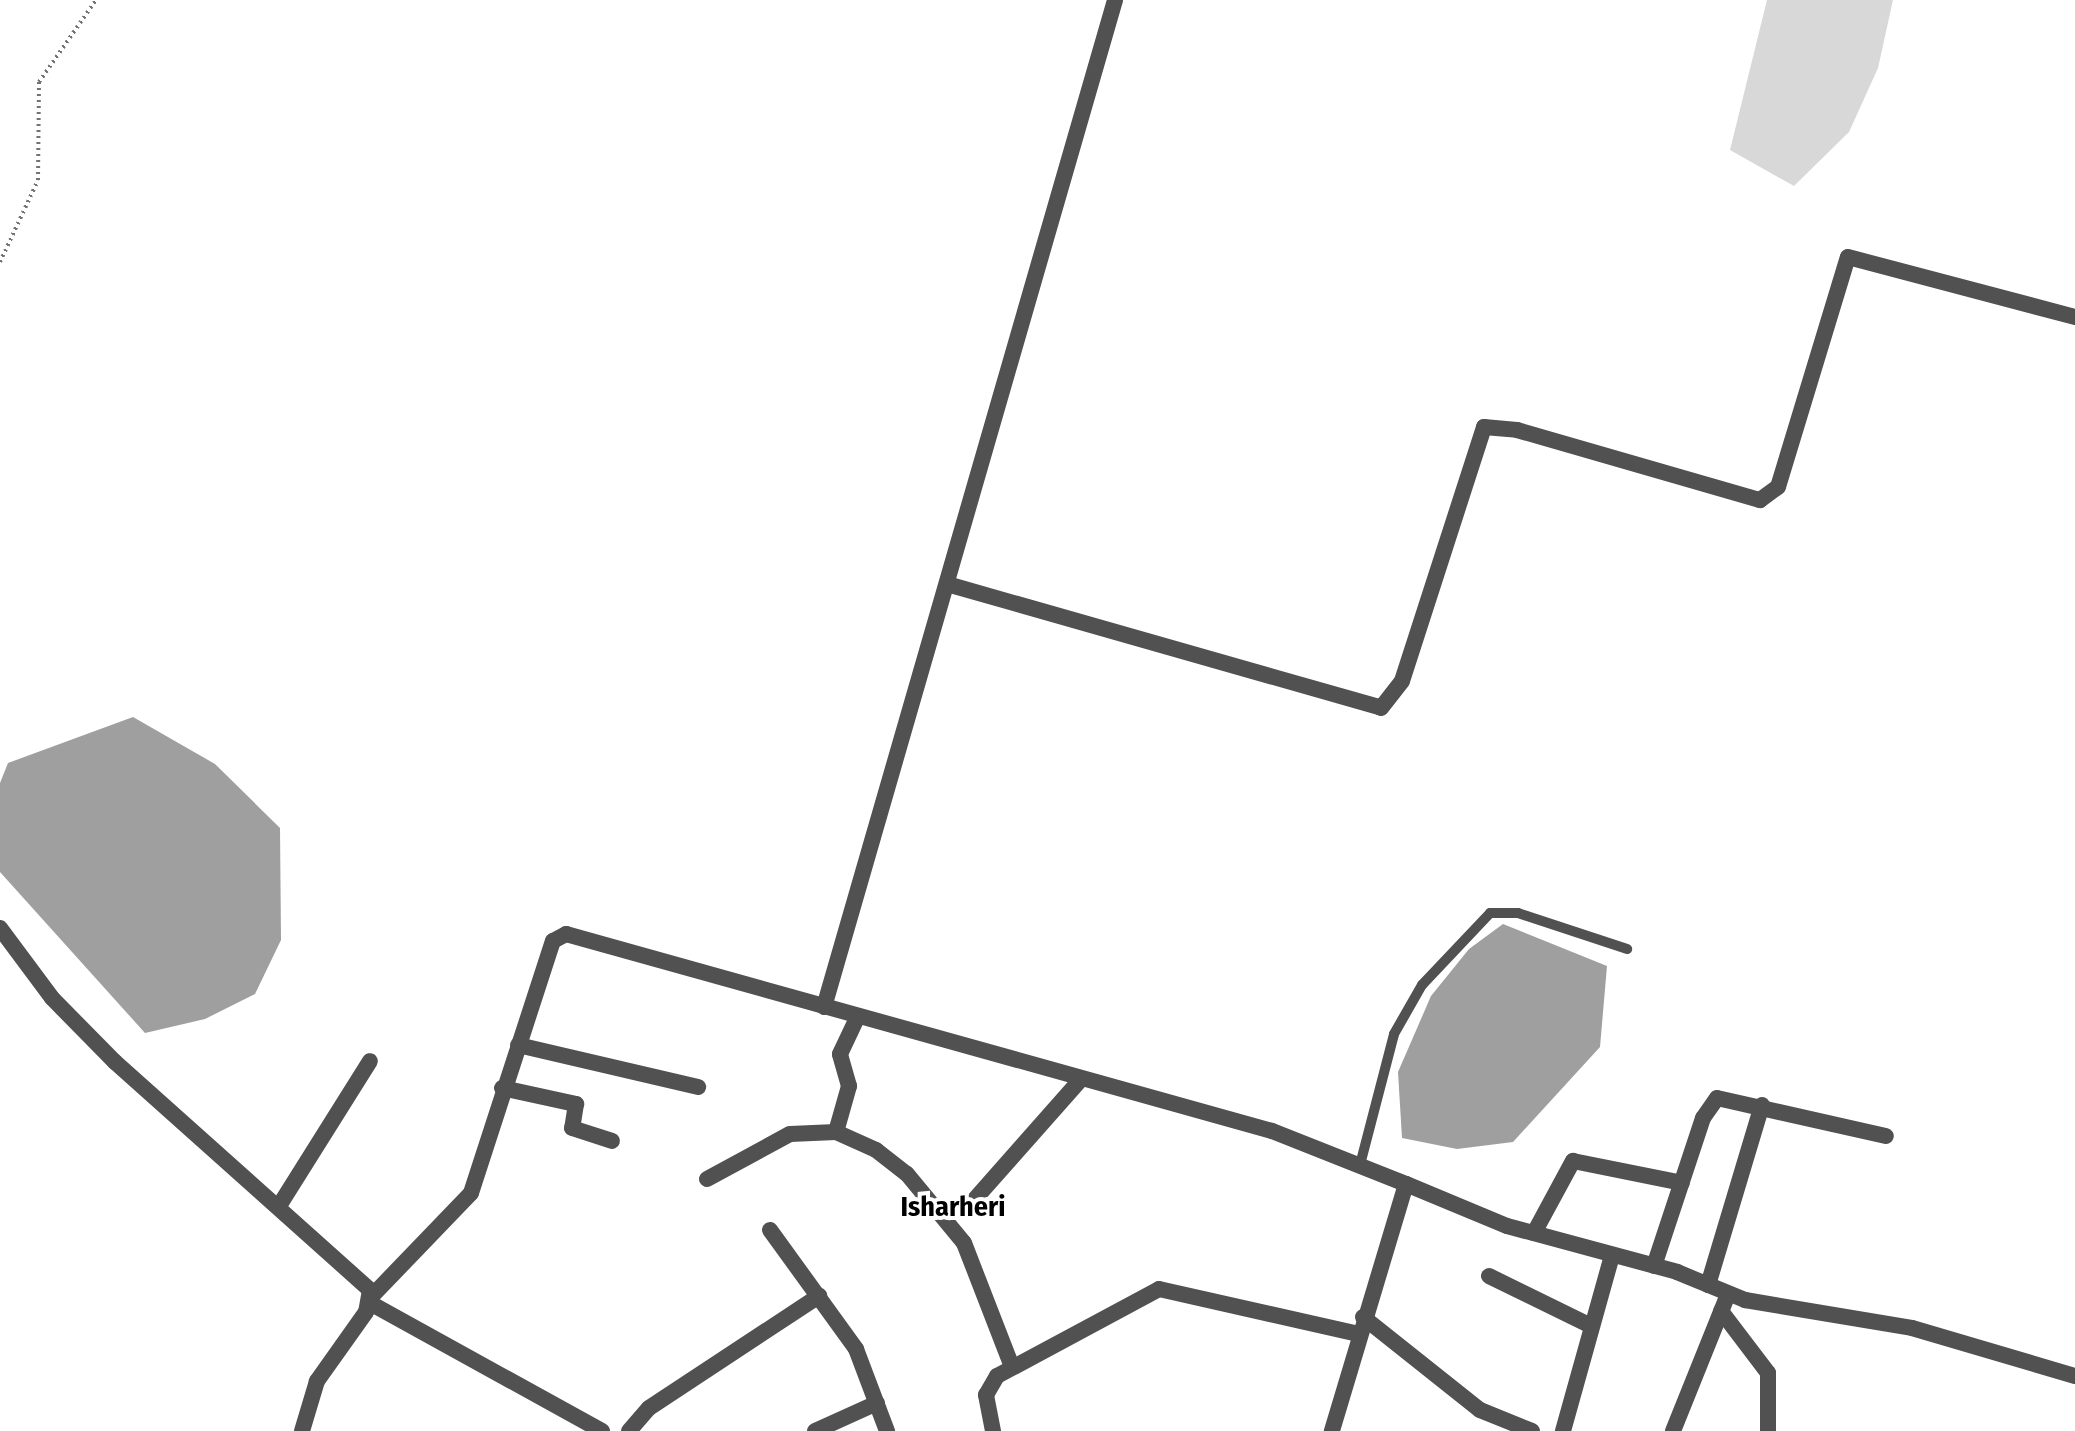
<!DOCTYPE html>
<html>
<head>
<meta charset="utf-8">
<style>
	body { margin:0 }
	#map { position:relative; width:2075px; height:1431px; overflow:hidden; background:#fff; font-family:"Fira Sans Condensed",sans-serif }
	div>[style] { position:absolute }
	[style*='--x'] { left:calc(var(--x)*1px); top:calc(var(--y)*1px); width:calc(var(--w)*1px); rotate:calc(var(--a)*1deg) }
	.green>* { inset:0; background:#d8d8d8 }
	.water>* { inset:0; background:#9f9f9f }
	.path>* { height:4px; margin-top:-2px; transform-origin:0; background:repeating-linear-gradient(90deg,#737373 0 2px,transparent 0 6px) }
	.service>* { height:10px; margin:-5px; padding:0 5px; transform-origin:5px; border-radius:5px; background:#515151 }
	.minor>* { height:16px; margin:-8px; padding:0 8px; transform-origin:8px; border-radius:8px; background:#515151 }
	.tertiary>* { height:16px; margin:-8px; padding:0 8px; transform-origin:8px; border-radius:8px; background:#515151 }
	span { translate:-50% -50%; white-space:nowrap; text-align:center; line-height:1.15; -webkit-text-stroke:8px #fff; paint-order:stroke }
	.quarter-label { font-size:28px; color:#000; font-weight:700 }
</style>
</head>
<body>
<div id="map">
	<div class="green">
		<div style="clip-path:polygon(1767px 0,1893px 0,1878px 68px,1849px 132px,1794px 186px,1730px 150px)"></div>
	</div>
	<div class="water">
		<div style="clip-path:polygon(133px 717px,215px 764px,280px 828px,281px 940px,255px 994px,205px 1019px,145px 1033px,0 872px,0 783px,8px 763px)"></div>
		<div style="clip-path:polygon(1503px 924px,1607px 966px,1600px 1047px,1513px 1142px,1457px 1149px,1402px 1138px,1398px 1072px,1431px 996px,1469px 949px)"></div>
	</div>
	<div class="path">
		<div style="--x:0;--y:262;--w:90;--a:-65.1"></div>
		<div style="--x:38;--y:180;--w:98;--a:-89.4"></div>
		<div style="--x:39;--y:82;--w:100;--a:-55.2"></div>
	</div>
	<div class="service">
		<div style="--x:1361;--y:1161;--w:131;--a:-75.4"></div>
		<div style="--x:1394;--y:1034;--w:56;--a:-60.3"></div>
		<div style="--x:1422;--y:985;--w:99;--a:-46.6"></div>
		<div style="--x:1490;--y:913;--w:28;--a:0"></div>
		<div style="--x:1518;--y:913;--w:115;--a:18.3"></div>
	</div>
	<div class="minor">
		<div style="--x:947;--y:584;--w:451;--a:15.9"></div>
		<div style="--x:1381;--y:708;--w:34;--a:-52"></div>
		<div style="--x:1402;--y:681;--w:267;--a:-72.1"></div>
		<div style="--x:1484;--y:427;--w:33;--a:5"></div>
		<div style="--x:1517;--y:430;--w:253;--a:16.1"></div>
		<div style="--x:1760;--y:500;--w:22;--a:-36"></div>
		<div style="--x:1778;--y:487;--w:240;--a:-73.1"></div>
		<div style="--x:1848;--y:257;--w:235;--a:14.8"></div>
		<div style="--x:518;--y:1045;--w:185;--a:13.1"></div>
		<div style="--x:502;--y:1088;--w:76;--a:12.2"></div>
		<div style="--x:576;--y:1104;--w:24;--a:99"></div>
		<div style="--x:572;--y:1128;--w:42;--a:18"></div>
		<div style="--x:836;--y:1132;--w:48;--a:-74.2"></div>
		<div style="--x:849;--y:1086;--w:33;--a:-106"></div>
		<div style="--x:840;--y:1054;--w:42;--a:-64.7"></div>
		<div style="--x:707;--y:1179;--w:94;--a:-28.5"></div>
		<div style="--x:790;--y:1134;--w:46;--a:-2.5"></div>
		<div style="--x:836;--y:1132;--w:44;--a:24.2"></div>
		<div style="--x:876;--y:1150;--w:39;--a:38"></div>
		<div style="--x:907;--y:1174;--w:89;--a:50.4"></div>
		<div style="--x:964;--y:1243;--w:133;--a:68.8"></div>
		<div style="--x:1406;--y:1184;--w:109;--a:22.6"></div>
		<div style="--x:1507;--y:1226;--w:176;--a:15.1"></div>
		<div style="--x:1677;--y:1272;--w:74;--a:22.4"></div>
		<div style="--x:1745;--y:1300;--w:169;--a:9.5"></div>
		<div style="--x:1912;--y:1328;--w:170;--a:16.4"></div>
		<div style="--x:975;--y:1199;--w:160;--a:-48.5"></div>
		<div style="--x:279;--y:1206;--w:171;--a:-57.9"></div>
		<div style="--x:770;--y:1230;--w:147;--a:54.1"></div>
		<div style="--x:856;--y:1349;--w:88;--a:69.3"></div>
		<div style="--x:1534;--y:1233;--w:82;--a:-61.6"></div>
		<div style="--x:1573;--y:1161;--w:111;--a:11.4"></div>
		<div style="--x:1654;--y:1266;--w:156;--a:-71.7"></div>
		<div style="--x:1703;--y:1118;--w:24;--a:-55"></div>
		<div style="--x:1717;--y:1098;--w:173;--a:12.7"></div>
		<div style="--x:1489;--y:1276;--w:114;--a:26.1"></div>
		<div style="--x:1708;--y:1285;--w:188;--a:-73.3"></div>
		<div style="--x:371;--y:1297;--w:144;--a:-46.1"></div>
		<div style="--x:471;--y:1193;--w:265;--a:-72"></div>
		<div style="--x:553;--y:941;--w:15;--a:-28"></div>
		<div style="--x:566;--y:934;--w:733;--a:15.59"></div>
		<div style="--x:1272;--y:1131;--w:144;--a:21.6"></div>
		<div style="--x:1406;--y:1184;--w:258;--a:106.7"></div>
		<div style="--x:370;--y:1303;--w:265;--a:28.9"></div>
		<div style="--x:1721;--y:1311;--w:78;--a:52.8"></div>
		<div style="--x:1768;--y:1373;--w:58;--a:90"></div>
		<div style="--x:1363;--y:1317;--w:149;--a:38.5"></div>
		<div style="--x:1480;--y:1410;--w:56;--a:22"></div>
		<div style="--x:629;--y:1431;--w:30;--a:-49"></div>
		<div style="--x:649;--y:1408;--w:204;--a:-33.4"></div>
		<div style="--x:815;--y:1431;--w:68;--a:-24.3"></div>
		<div style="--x:993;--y:1431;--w:37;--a:-101"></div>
		<div style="--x:986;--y:1395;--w:22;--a:-60"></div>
		<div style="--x:997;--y:1376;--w:184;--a:-28.2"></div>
		<div style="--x:1159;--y:1289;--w:204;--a:12.7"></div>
		<div style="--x:1563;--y:1431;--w:183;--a:-74.4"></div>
		<div style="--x:1673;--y:1431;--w:148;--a:-68.1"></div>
	</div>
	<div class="tertiary">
		<div style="--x:0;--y:928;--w:87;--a:53.4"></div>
		<div style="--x:52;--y:998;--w:90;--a:45.5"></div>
		<div style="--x:115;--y:1062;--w:342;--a:41.8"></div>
		<div style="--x:370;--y:1290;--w:22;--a:100"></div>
		<div style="--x:366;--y:1312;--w:85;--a:125.4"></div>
		<div style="--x:317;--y:1381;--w:52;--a:106.7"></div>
		<div style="--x:824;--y:1007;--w:1048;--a:-73.88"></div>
	</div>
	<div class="quarter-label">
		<span style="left:953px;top:1207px">Isharheri</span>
	</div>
</div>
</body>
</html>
